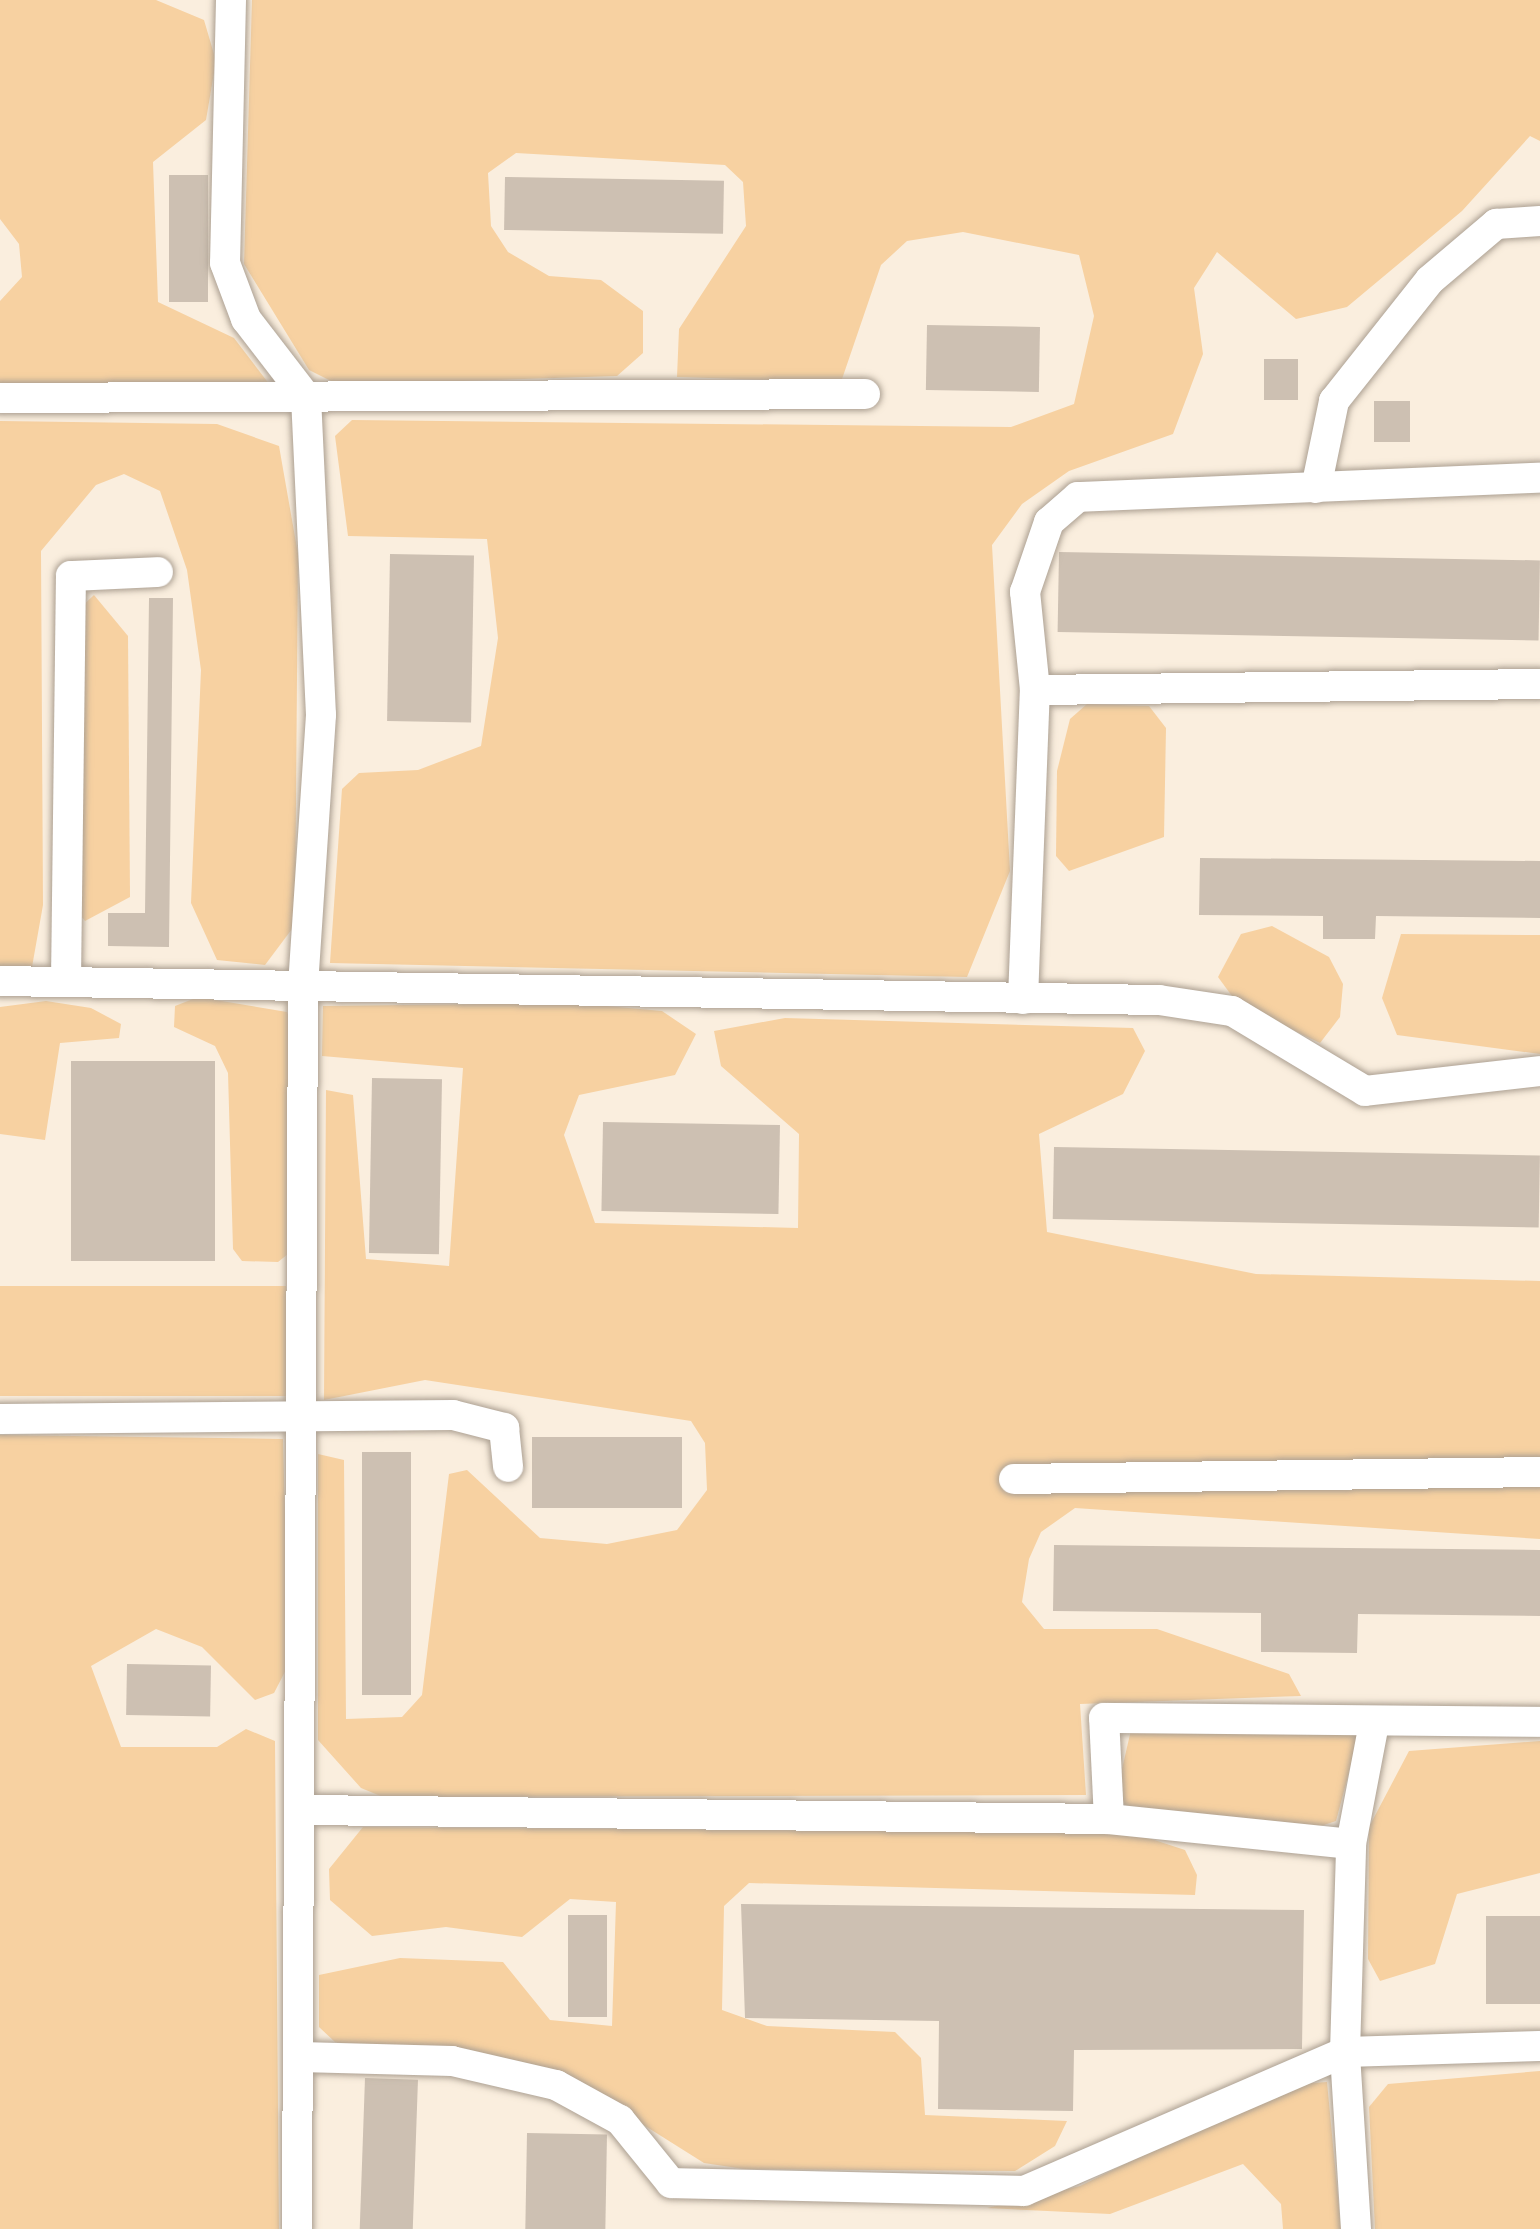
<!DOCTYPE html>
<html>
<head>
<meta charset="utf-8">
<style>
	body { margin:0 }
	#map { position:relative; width:1540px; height:2229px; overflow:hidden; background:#faeede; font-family:Ubuntu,sans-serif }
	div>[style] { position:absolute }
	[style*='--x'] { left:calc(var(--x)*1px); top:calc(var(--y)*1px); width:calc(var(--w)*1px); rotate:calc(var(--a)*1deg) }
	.green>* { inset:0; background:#f7d1a1; transform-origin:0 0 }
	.building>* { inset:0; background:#cdc0b2; transform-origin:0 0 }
	.roads { filter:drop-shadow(0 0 3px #aca092) drop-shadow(0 0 3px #aca092) }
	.minor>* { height:30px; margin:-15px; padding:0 15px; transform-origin:15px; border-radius:15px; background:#fff }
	span { translate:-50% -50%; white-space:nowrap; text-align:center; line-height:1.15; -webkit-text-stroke:9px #faeede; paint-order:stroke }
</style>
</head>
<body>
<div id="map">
	<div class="green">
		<div style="clip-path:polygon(0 0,156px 0,204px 20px,216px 61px,206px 120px,153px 162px,158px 302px,234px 338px,273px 389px,0 387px,0 301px,22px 277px,19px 244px,0 219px)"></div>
		<div style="clip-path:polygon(252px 0,1540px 0,1540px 141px,1530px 136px,1462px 211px,1347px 307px,1296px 319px,1217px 252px,1194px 288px,1203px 354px,1173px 434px,1069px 471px,1022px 504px,992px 545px,1010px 871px,967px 977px,330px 963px,342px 789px,359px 773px,418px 770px,481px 746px,498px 638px,487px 539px,348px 536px,335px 436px,352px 420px,1011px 427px,1074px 404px,1094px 316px,1079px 255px,963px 232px,907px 241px,881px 265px,841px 382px,677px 377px,679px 329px,746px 226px,743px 182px,725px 165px,516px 153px,488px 173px,491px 226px,508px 252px,549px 276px,601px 280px,643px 311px,643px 353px,617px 376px,339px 385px,309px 370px,244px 264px)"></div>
		<div style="clip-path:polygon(0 421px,217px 424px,279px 446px,298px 554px,295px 925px,265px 965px,217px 960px,191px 903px,201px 670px,187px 570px,160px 491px,124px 474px,96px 485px,41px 551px,43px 905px,32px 967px,0 966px)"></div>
		<div style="clip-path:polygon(94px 595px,128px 636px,130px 897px,85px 921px,76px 910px,79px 609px)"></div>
		<div style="clip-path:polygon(1087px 704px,1149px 706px,1166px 728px,1164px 837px,1069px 871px,1056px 856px,1057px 771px,1070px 719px)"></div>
		<div style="clip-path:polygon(1272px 926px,1329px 957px,1343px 984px,1340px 1017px,1320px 1043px,1237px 1003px,1218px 977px,1241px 934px)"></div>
		<div style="clip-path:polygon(1401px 934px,1540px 935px,1540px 1054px,1397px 1035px,1382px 998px)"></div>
		<div style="clip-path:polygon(198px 997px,287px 1012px,294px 1028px,288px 1254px,278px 1262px,242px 1261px,233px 1249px,228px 1073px,215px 1046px,174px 1027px,175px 1006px)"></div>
		<div style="clip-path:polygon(46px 1001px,91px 1008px,121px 1024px,119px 1038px,60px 1043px,45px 1140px,0 1134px,0 1007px)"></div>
		<div style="clip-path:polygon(574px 1003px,662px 1011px,696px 1034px,675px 1075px,579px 1095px,564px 1135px,595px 1223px,798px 1228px,799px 1134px,721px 1066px,714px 1031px,785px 1018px,1133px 1028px,1145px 1051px,1123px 1094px,1039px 1134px,1047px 1232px,1256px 1274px,1540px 1281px,1540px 1458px,1007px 1468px,1540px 1480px,1540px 1539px,1075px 1508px,1041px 1532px,1029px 1559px,1022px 1602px,1044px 1629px,1157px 1629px,1289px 1674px,1301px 1696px,1080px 1704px,1086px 1795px,383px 1797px,361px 1788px,318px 1740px,318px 1454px,344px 1460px,346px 1719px,402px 1717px,422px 1695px,449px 1474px,467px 1470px,540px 1538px,607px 1544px,677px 1530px,707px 1490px,705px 1443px,691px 1421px,425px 1380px,324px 1400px,326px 1090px,353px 1095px,366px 1259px,449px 1266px,463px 1068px,322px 1056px,323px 1006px)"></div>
		<div style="left:0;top:1286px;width:286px;height:110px"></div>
		<div style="clip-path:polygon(0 1435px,283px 1439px,289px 1664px,274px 1693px,255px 1700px,202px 1647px,156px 1629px,91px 1666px,121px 1747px,217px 1747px,246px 1729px,275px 1741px,279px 2229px,0 2229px)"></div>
		<div style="clip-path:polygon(1131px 1730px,1360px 1731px,1336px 1821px,1309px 1830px,1129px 1809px,1116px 1795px)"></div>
		<div style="clip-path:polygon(1540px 1741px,1540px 1873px,1457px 1894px,1435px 1964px,1380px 1981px,1368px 1959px,1369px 1827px,1409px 1751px)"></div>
		<div style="clip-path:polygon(363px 1827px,1133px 1833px,1185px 1850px,1197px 1875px,1195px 1895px,749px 1883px,724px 1906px,722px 2010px,767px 2026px,895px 2032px,921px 2058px,925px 2115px,1067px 2121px,1055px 2146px,1015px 2171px,744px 2169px,704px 2163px,580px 2085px,335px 2042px,319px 2027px,319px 1975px,400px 1958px,503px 1962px,550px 2020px,612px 2026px,616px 1902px,570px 1899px,522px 1937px,446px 1927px,372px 1936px,330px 1900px,329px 1869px)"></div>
		<div style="clip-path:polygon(1540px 2071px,1540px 2229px,1375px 2229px,1369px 2107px,1388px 2084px)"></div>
		<div style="clip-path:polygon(1327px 2082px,1341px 2229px,1283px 2229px,1281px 2204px,1243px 2164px,1110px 2214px,987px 2208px,1080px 2186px,1287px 2085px)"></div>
	</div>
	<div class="building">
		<div style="left:169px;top:175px;width:39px;height:127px"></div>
		<div style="left:505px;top:177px;width:219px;height:53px;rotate:1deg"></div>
		<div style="left:927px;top:325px;width:113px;height:65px;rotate:1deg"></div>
		<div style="left:1264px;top:359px;width:34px;height:41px"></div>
		<div style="left:1374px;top:401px;width:36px;height:41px"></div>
		<div style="left:1059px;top:552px;width:481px;height:80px;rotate:1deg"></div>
		<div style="left:390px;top:554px;width:84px;height:167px;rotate:1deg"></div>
		<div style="clip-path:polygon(149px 598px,173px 598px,169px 947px,108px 946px,108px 913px,145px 913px)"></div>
		<div style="clip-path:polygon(1200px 858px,1540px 861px,1540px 918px,1376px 916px,1375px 939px,1323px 939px,1323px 916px,1199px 915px)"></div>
		<div style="left:71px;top:1061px;width:144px;height:200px"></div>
		<div style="left:372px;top:1078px;width:70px;height:175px;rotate:1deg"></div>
		<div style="left:603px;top:1122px;width:177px;height:89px;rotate:1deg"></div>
		<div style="left:1054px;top:1147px;width:486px;height:72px;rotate:1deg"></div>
		<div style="left:532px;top:1437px;width:150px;height:71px"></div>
		<div style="left:362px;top:1452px;width:49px;height:243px"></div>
		<div style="clip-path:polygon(1054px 1545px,1540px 1550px,1540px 1616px,1358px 1614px,1357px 1653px,1261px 1652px,1261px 1613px,1053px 1611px)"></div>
		<div style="left:127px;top:1664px;width:84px;height:51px;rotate:1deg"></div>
		<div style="clip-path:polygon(741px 1904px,1304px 1910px,1302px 2049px,1074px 2050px,1073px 2111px,938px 2109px,939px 2021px,745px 2018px)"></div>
		<div style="left:568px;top:1915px;width:39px;height:102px"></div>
		<div style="left:1486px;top:1916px;width:54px;height:88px"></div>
		<div style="left:365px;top:2078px;width:53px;height:151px;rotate:2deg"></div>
		<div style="left:527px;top:2133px;width:80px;height:96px;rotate:1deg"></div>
	</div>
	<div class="roads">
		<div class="minor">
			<div style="--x:231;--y:0;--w:263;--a:91.3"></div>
			<div style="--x:225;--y:263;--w:60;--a:69.4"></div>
			<div style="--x:246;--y:319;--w:98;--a:52.4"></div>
			<div style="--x:306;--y:397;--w:318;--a:87.3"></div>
			<div style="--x:321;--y:715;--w:275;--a:93.8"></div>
			<div style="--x:303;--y:989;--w:1240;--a:90.28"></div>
			<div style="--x:0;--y:398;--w:865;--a:-0.26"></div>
			<div style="--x:1316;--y:488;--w:89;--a:-78.3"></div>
			<div style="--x:1334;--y:401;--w:154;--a:-51.6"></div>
			<div style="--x:1430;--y:280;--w:87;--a:-40.3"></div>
			<div style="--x:1496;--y:224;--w:44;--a:-3.9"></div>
			<div style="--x:1035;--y:690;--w:99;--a:-95.8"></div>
			<div style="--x:1025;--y:592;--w:74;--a:-71.1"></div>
			<div style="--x:1049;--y:522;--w:38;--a:-41"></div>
			<div style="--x:1078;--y:497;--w:462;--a:-2.4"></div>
			<div style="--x:0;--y:981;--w:1159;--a:0.94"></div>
			<div style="--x:1159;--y:1000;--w:74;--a:8.6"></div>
			<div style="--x:1232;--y:1011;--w:155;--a:31"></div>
			<div style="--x:1365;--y:1091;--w:176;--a:-6.5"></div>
			<div style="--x:66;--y:981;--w:405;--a:-89.3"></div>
			<div style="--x:71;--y:576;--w:87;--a:-2.6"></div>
			<div style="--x:1023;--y:999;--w:309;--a:-87.8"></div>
			<div style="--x:1035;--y:690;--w:505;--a:-0.68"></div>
			<div style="--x:0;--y:1419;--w:453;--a:-0.5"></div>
			<div style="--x:453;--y:1415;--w:53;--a:14.3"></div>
			<div style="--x:504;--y:1428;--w:39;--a:84"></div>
			<div style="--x:1014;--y:1479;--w:526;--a:-0.76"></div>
			<div style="--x:303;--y:1810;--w:806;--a:0.64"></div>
			<div style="--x:1109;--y:1819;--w:243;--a:5.9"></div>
			<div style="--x:1109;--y:1819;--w:101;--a:-92.8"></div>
			<div style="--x:1104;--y:1718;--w:436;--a:0.5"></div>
			<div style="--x:300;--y:2057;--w:152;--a:1.5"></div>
			<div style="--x:452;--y:2061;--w:107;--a:13"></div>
			<div style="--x:556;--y:2085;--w:73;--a:28.7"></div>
			<div style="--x:620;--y:2120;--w:81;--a:51"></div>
			<div style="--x:671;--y:2183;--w:353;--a:1.3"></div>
			<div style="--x:1024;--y:2191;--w:350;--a:-23.4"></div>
			<div style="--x:1345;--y:2052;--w:208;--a:-88.3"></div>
			<div style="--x:1351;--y:1844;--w:123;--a:-79.2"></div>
			<div style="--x:1356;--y:2229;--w:177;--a:-93.6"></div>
			<div style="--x:1345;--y:2052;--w:195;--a:-1.8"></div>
		</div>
	</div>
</div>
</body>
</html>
